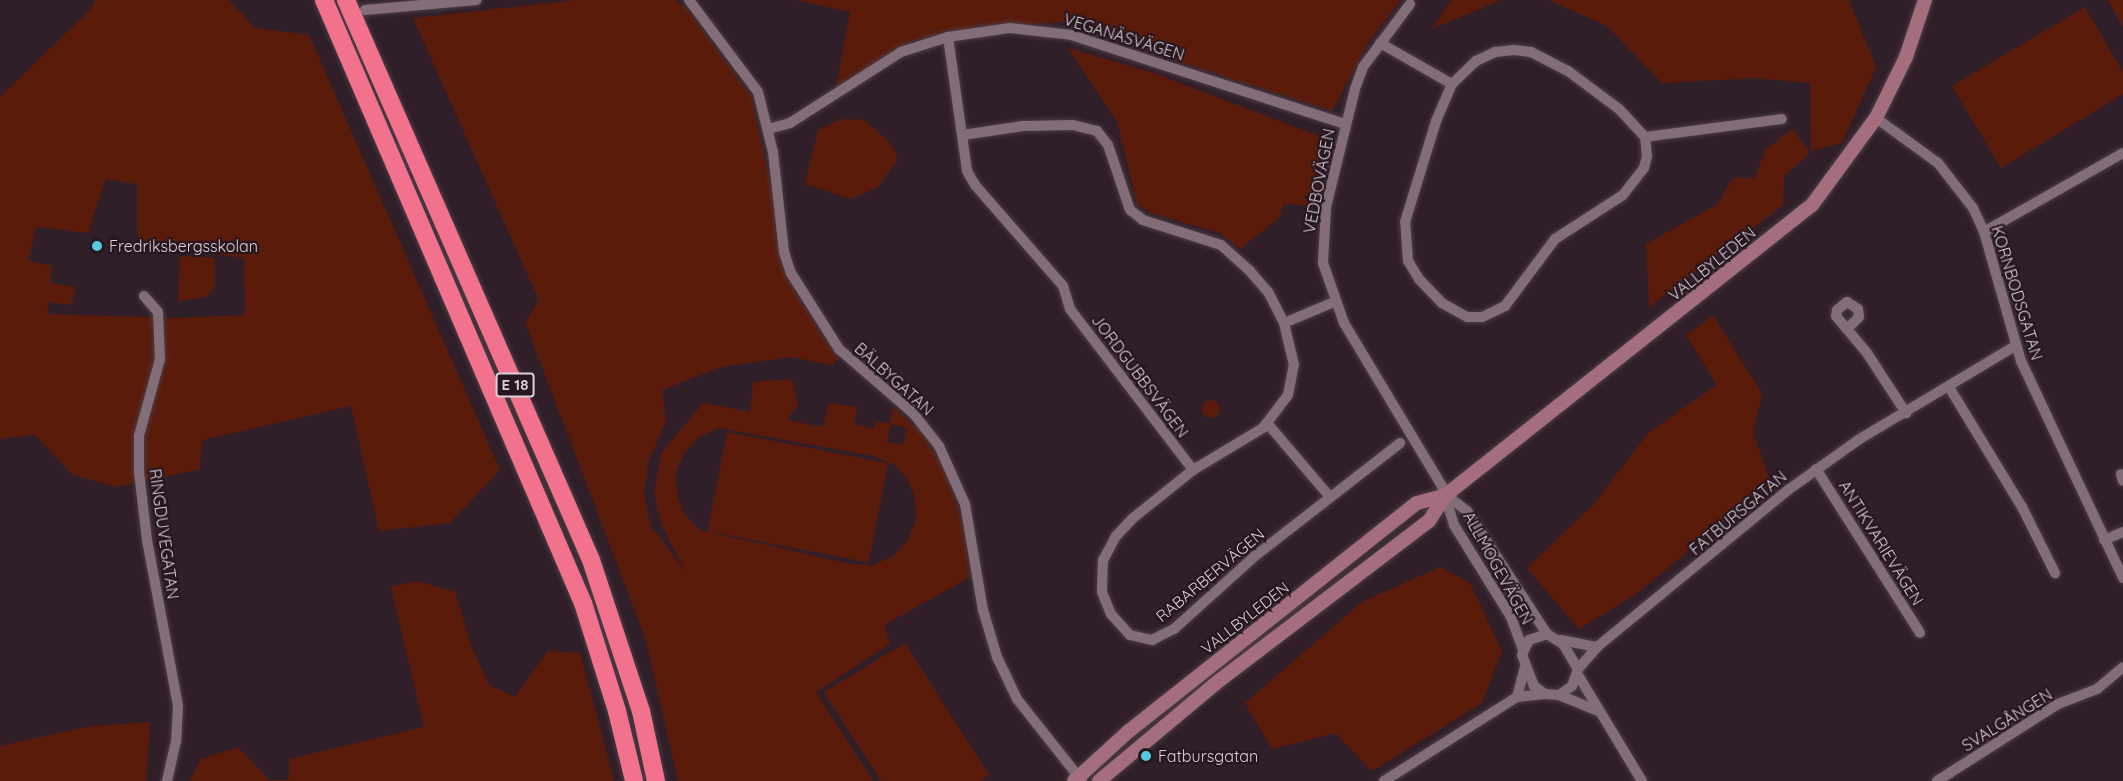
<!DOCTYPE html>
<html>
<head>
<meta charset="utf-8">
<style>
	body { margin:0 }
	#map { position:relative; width:2123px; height:781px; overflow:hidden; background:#301f29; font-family:Quicksand,sans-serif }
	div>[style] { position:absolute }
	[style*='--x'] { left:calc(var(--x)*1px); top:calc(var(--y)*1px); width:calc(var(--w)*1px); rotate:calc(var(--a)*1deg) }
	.green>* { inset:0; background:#5b1b0b; transform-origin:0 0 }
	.round { border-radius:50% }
	.roads { filter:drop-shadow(0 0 2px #4b3d45) drop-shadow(0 0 2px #4b3d45) }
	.minor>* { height:10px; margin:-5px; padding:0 5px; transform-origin:5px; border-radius:5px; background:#826d79 }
	.secondary>* { height:14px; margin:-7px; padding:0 7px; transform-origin:7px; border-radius:7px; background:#a46e7f }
	.motorway>* { height:18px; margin:-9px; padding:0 9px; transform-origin:9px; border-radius:9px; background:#f2728d }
	.dots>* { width:16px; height:16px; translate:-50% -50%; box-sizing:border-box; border:3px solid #261620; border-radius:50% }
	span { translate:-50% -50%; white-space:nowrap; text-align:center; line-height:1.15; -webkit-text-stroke:4.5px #261620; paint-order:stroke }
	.shield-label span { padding:2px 4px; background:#261620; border:2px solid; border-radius:4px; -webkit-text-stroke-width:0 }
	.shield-label { font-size:15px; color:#dcd0d6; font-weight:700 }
	.street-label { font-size:16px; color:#dcd0d6 }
	.poi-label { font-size:16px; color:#dcd0d6 }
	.left { translate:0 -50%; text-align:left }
</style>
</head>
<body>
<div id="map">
	<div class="green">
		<div style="clip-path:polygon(evenodd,95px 0,229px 0,255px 28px,309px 35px,500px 470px,450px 523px,379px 531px,351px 406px,202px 440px,200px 469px,117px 487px,73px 475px,35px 435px,0 439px,0 97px,90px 10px,95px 0,106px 179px,137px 184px,138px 243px,244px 258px,245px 315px,176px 318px,47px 314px,48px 302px,72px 305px,75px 287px,50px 283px,52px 266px,28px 261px,36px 227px,88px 233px,106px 179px)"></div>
		<div style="clip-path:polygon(evenodd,576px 0,675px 0,686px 8px,751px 96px,795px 293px,839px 358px,832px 365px,792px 357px,721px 367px,662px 390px,666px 421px,648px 462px,644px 495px,651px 526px,686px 573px,661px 524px,654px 491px,662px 452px,703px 403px,750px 412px,753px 382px,792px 379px,798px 405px,787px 420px,823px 427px,829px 403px,857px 407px,854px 424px,874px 429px,876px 422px,890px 423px,893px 407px,922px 433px,944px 469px,962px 520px,970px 577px,884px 625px,890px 644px,816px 692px,873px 781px,678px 781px,646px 640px,525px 322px,539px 300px,413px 18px,576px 0,890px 424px,907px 428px,903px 445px,887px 442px,890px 424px,576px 0,719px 428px,873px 456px,895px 465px,908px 480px,915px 498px,916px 521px,907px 542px,893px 556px,874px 565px,851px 564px,700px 530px,684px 514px,677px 495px,676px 472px,684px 453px,699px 437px,719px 428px)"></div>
		<div style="clip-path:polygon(795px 0,1401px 0,1368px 43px,1332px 111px,1176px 61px,1073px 21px,948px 31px,905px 44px,836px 89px,850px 12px)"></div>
		<div style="clip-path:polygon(1451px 0,1501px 0,1432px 29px)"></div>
		<div style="clip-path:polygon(1548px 0,1849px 0,1876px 67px,1842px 143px,1811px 151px,1810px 83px,1755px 78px,1662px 83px,1607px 26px)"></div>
		<div style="clip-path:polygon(2108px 0,2123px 0,2123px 27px)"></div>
		<div style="clip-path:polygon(2085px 7px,2123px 72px,2123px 94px,2001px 168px,1952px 86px)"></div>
		<div style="clip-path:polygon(1068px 48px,1154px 73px,1326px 139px,1313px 206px,1283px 204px,1279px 218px,1240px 249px,1220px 233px,1151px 213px,1137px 204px,1117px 121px)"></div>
		<div style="clip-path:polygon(842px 119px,864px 120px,886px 139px,895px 150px,897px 161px,878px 187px,851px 199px,805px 184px,818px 130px)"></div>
		<div style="clip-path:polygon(1793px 129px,1810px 153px,1784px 176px,1783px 205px,1649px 307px,1646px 244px,1718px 204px,1733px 178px,1755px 178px,1766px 149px)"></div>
		<div style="clip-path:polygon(180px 256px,215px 258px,214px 289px,206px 297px,178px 301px)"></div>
		<div style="clip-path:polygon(1713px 316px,1762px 393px,1753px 433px,1771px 484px,1636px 594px,1579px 629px,1527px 568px,1594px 504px,1649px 432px,1717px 385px,1686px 335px)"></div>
		<div class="round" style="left:1202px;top:400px;width:18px;height:18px"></div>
		<div style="left:727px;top:432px;width:164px;height:101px;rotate:11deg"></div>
		<div style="clip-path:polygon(1440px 567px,1470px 583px,1502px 651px,1482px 703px,1372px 771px,1335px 733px,1272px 749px,1245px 703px,1362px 602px)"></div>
		<div style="clip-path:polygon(417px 581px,455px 592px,471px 645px,489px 685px,515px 697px,548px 651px,580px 653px,614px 781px,190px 781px,201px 759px,238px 747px,269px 780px,289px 780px,289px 759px,424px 727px,391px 587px)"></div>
		<div style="clip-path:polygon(905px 643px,989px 775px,980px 781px,881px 781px,824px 692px)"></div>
		<div style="clip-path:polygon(150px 722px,146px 781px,0 781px,0 746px,86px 727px)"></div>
	</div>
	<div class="roads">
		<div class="minor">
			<div style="--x:689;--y:0;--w:115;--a:53.1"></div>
			<div style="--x:758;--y:92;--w:62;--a:76"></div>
			<div style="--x:773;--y:152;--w:101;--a:83.7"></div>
			<div style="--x:784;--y:252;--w:22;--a:72"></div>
			<div style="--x:791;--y:273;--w:90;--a:57.7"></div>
			<div style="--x:839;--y:349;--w:98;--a:40.9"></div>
			<div style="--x:913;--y:413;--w:42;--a:51.8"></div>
			<div style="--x:939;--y:446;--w:64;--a:65.9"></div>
			<div style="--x:965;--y:504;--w:108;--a:80.4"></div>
			<div style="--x:983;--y:610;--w:49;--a:73.4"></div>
			<div style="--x:997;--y:657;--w:47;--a:64.5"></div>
			<div style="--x:1017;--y:699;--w:105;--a:51.6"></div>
			<div style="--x:1410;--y:4;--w:79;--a:126.7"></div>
			<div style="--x:1363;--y:67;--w:23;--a:110"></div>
			<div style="--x:1355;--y:89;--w:122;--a:103.8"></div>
			<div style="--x:1326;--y:207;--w:56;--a:93.1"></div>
			<div style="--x:1323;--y:263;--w:64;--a:70.7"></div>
			<div style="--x:1344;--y:323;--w:190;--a:59"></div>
			<div style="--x:1442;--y:486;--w:41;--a:72.9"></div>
			<div style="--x:1454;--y:525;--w:108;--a:58.2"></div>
			<div style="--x:1511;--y:617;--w:35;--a:70"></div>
			<div style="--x:365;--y:10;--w:112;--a:-5.1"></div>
			<div style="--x:948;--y:37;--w:135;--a:81.9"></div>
			<div style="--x:967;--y:171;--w:16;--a:60"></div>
			<div style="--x:975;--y:185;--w:134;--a:48.9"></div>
			<div style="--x:1063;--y:286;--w:24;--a:73"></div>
			<div style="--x:1070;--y:309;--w:203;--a:52.6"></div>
			<div style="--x:1193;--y:470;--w:82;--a:-31"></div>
			<div style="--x:1263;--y:428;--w:41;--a:-52.9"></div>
			<div style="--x:1288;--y:395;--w:31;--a:-79"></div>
			<div style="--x:1294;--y:365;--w:43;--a:-103.4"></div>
			<div style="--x:1284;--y:323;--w:35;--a:-117"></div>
			<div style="--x:1268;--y:292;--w:28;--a:-131"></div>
			<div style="--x:1250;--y:271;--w:39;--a:-138"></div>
			<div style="--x:1221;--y:245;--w:82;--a:-162.2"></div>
			<div style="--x:1143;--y:220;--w:16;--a:-142"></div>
			<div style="--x:1130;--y:210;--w:69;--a:-108.7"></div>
			<div style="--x:1108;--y:145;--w:18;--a:-128"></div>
			<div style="--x:1097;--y:131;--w:25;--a:-166"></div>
			<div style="--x:1073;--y:125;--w:50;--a:178.9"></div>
			<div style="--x:1023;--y:126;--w:61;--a:171.5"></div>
			<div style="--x:1380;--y:43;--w:83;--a:29.7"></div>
			<div style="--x:1514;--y:50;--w:17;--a:7"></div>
			<div style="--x:1531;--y:52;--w:42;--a:27.2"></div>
			<div style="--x:1568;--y:71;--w:64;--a:36.7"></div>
			<div style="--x:1619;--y:109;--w:38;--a:47"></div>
			<div style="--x:1645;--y:137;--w:19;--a:84"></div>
			<div style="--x:1647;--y:156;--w:12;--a:104"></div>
			<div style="--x:1644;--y:168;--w:34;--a:128"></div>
			<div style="--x:1623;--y:195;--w:81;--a:147.1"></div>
			<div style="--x:1555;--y:239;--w:84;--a:126.7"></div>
			<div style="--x:1505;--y:306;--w:25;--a:154"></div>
			<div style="--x:1482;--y:317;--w:15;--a:180"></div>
			<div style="--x:1467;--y:317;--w:29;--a:-151"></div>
			<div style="--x:1442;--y:303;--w:33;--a:-134"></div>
			<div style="--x:1419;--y:279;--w:21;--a:-121"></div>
			<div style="--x:1408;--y:261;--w:39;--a:-94"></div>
			<div style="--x:1405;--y:222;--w:106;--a:-72.9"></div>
			<div style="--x:1436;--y:121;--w:40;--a:-66.6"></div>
			<div style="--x:1452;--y:84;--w:33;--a:-44"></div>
			<div style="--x:1476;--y:61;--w:21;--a:-25"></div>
			<div style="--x:1495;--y:52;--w:19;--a:-6"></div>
			<div style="--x:1876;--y:118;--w:77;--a:36"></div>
			<div style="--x:1938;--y:163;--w:57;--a:52.1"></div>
			<div style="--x:1973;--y:208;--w:26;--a:65"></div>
			<div style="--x:1984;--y:232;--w:134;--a:74"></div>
			<div style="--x:2021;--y:361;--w:240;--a:64.8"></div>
			<div style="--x:768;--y:129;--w:23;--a:-15"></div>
			<div style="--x:790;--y:123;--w:132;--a:-32.6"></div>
			<div style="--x:901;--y:52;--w:49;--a:-17.7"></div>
			<div style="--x:948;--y:37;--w:63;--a:-8.3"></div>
			<div style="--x:1010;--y:28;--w:61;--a:6.5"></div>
			<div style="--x:1071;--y:35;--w:288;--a:18"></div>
			<div style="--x:1645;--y:137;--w:138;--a:-7.5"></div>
			<div style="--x:1984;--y:232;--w:160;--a:-29.6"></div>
			<div style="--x:144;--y:296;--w:21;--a:49"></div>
			<div style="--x:158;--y:312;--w:47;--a:87.6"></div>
			<div style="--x:160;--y:359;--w:80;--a:105.3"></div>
			<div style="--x:139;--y:436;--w:36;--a:90"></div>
			<div style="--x:139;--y:472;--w:68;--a:83.3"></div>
			<div style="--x:147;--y:540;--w:169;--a:79.4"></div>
			<div style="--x:178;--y:706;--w:35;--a:93"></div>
			<div style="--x:176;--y:741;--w:41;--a:102.7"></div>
			<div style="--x:1284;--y:323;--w:54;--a:-22.8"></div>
			<div style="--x:1847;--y:329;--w:17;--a:-45"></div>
			<div style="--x:1859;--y:317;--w:8;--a:-97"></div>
			<div style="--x:1858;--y:309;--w:13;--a:-148"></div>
			<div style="--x:1847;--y:302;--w:13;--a:141"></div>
			<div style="--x:1837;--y:310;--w:6;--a:99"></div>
			<div style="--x:1836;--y:316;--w:48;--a:50"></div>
			<div style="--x:1867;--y:353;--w:72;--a:57"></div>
			<div style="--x:1949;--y:387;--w:140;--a:58.7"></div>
			<div style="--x:2022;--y:507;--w:74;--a:63.4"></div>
			<div style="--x:1267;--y:423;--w:97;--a:49.6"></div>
			<div style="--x:1816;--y:469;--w:194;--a:57.6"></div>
			<div style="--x:1193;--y:470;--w:77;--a:141.3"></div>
			<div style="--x:1133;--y:518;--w:25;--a:133"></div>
			<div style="--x:1116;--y:536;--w:27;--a:118"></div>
			<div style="--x:1103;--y:560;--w:32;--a:92"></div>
			<div style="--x:1102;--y:592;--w:24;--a:68"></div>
			<div style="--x:1111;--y:614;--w:28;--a:48"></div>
			<div style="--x:1130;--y:635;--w:23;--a:13"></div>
			<div style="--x:1152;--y:640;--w:25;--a:-27"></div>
			<div style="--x:1174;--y:629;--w:109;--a:-42"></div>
			<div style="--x:1255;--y:556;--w:184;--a:-37.9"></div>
			<div style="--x:2121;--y:474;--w:7;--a:74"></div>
			<div style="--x:1446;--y:495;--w:26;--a:37"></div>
			<div style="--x:1467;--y:511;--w:147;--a:57"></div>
			<div style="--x:2104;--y:540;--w:21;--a:-23"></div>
			<div style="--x:1547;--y:634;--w:19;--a:32"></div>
			<div style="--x:1563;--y:644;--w:29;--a:59"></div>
			<div style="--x:1578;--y:669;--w:18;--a:109"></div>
			<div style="--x:1572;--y:686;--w:16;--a:145"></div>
			<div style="--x:1559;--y:695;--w:14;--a:-176"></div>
			<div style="--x:1545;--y:694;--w:14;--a:-144"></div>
			<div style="--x:1534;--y:686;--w:33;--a:-111"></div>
			<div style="--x:1522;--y:655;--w:17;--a:-65"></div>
			<div style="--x:1529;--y:640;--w:19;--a:-18"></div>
			<div style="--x:1561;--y:640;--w:37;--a:11"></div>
			<div style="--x:1578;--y:669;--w:29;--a:-49"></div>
			<div style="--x:1597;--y:647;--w:247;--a:-39.4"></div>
			<div style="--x:1788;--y:490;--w:86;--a:-35.5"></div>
			<div style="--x:1858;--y:440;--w:183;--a:-30.9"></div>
			<div style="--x:1578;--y:675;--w:124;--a:58.9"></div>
			<div style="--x:1559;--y:695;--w:42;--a:22.3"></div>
			<div style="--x:1517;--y:697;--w:28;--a:-6"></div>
			<div style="--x:1384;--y:781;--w:157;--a:-32.3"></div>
			<div style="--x:1517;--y:697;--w:31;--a:-75"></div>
			<div style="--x:1937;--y:781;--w:143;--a:-32.5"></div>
			<div style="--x:2058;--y:704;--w:42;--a:-21"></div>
			<div style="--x:2097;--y:689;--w:34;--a:-40"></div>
		</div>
		<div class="secondary">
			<div style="--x:1074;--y:781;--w:74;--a:-42.3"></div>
			<div style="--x:1129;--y:731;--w:367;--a:-38.4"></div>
			<div style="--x:1417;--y:503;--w:30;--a:-15"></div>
			<div style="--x:1099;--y:781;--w:158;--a:-39.9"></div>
			<div style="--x:1220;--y:680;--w:263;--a:-37.3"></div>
			<div style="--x:1429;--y:521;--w:31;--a:-57"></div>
			<div style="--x:1446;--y:495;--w:467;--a:-38.4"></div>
			<div style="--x:1812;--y:205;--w:108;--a:-53.7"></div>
			<div style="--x:1876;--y:118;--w:68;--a:-63.8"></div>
			<div style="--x:1906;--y:57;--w:60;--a:-71.6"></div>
		</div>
		<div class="motorway">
			<div style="--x:324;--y:0;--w:656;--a:66.76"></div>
			<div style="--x:583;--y:603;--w:113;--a:72.5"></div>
			<div style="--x:617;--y:711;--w:72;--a:76.3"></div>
			<div style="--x:346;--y:0;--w:611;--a:66.37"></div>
			<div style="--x:591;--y:560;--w:159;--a:71.7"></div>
			<div style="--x:641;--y:711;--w:72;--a:77.9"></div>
		</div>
	</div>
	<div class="dots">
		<div style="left:97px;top:246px;background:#55cadf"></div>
		<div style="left:1146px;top:756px;background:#55cadf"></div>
	</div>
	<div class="shield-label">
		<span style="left:515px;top:385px">E 18</span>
	</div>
	<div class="street-label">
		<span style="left:1124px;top:37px;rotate:17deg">VEGANÄSVÄGEN</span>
		<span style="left:1319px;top:181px;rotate:-79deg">VEDBOVÄGEN</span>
		<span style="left:1712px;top:264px;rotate:-39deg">VALLBYLEDEN</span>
		<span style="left:2017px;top:293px;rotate:73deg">KORNBODSGATAN</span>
		<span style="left:1140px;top:376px;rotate:53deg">JORDGUBBSVÄGEN</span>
		<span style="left:894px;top:379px;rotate:42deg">BÄLBYGATAN</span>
		<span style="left:1738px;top:513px;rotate:-40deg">FATBURSGATAN</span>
		<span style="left:164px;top:534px;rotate:82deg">RINGDUVEGATAN</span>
		<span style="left:1881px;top:543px;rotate:58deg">ANTIKVARIEVÄGEN</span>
		<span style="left:1498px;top:568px;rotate:61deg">ALLMOGEVÄGEN</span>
		<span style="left:1210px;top:575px;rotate:-40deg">RABARBERVÄGEN</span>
		<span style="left:1245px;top:618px;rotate:-38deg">VALLBYLEDEN</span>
		<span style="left:2007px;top:720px;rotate:-32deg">SVALGÅNGEN</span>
	</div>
	<div class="poi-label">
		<span class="left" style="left:109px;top:246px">Fredriksbergsskolan</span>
		<span class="left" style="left:1158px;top:756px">Fatbursgatan</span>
	</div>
</div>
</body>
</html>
